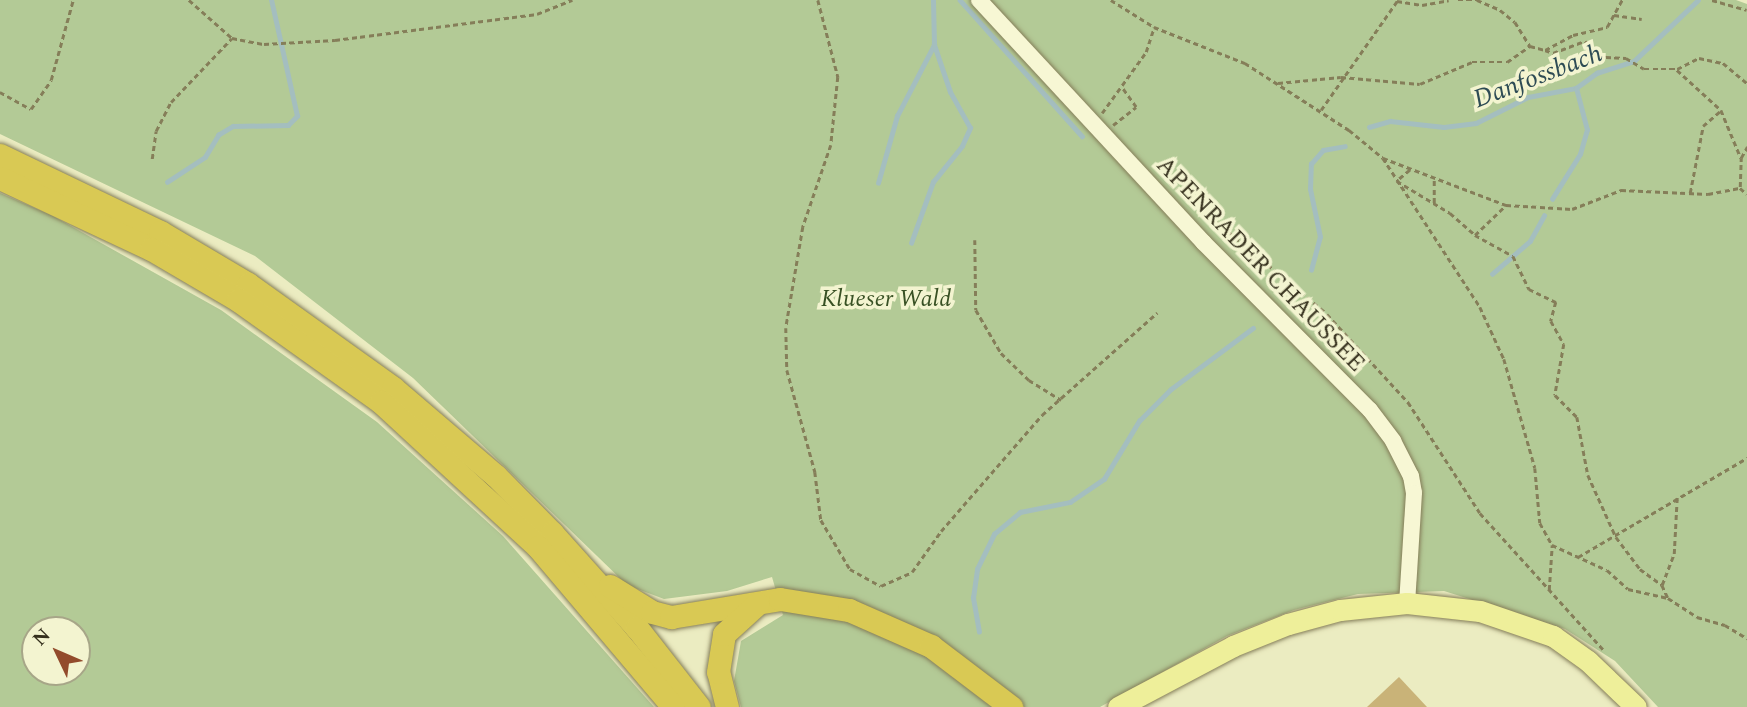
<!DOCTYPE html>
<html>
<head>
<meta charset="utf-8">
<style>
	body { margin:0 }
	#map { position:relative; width:1747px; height:707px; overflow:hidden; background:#ebecc1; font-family:Spectral,serif }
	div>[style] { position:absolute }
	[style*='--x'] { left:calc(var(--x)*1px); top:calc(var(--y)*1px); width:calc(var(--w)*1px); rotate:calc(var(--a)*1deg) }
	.green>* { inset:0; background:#b3ca96 }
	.stream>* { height:4.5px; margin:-2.25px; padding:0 2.25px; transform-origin:2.25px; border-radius:2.25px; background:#a4bebf }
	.building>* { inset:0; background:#c9b378 }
	.path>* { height:2.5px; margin-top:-1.25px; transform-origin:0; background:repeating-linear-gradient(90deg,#857e59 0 5px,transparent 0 8.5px) }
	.roads { filter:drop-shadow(0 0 2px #857e59) drop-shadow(0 0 2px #857e59) }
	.minor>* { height:16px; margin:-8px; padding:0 8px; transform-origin:8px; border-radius:8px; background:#f7f7d4 }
	.major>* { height:21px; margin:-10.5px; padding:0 10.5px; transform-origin:10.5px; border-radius:10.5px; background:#eeef9a }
	.highway>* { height:23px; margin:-11.5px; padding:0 11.5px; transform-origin:11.5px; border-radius:11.5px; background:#d9c954 }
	span { translate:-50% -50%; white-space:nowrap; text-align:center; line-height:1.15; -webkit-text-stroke:7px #f3f4d0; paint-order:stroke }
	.street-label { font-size:24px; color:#35301d }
	.park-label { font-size:24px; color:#385124; font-style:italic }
	.water-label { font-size:26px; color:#2d4b54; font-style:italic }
	.north { position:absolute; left:21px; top:616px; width:70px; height:70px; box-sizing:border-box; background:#f3f4d0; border:2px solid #a7a688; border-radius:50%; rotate:314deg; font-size:19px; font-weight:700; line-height:28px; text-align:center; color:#35301d }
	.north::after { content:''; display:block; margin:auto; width:24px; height:32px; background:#924b2b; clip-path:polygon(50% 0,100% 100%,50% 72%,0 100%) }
</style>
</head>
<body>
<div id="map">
	<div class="green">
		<div style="clip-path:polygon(0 0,1736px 0,1747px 4px,1747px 707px,1658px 707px,1615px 661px,1565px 629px,1444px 591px,1358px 594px,1294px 610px,1227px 636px,1100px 707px,741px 707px,734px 681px,741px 641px,783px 615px,772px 577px,727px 591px,664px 599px,627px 585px,413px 378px,255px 256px,0 134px)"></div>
		<div style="clip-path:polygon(evenodd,0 193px,53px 216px,221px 310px,377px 422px,503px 536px,654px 707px,0 707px,0 193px,35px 630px,77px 630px,77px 672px,35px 672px,35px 630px)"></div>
	</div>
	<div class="stream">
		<div style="--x:960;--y:0;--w:183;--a:48.1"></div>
		<div style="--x:1369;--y:127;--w:22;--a:-16"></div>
		<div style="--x:1390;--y:121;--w:54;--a:6.3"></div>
		<div style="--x:1444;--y:127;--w:32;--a:-7"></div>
		<div style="--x:1476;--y:123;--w:58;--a:-26.6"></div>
		<div style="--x:1528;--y:97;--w:49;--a:-10.6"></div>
		<div style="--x:1576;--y:88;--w:26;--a:-36"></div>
		<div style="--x:1597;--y:73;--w:39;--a:-18"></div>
		<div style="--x:1634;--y:61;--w:88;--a:-43.6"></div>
		<div style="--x:167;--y:182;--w:45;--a:-33.3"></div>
		<div style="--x:205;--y:157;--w:26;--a:-59"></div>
		<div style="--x:218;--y:135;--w:17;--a:-31"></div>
		<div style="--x:233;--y:126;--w:55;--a:-1"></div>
		<div style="--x:288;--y:125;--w:13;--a:-45"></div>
		<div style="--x:297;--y:116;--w:119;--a:-102.6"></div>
		<div style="--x:878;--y:183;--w:70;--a:-74.2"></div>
		<div style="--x:897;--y:116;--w:80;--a:-62.5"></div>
		<div style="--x:1552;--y:199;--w:53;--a:-58.1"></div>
		<div style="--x:1580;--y:154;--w:25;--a:-74"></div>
		<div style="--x:1587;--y:130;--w:43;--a:-104.7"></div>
		<div style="--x:911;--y:243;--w:65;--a:-70.2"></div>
		<div style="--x:933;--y:182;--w:46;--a:-51.1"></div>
		<div style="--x:962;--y:146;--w:20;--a:-66"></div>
		<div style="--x:970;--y:128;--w:41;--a:-119.1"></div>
		<div style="--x:950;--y:92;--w:50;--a:-108.8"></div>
		<div style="--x:934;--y:45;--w:45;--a:-91.3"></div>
		<div style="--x:1311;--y:270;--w:34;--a:-75"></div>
		<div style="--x:1320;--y:237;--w:49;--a:-101.8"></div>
		<div style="--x:1310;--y:189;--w:25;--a:-88"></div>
		<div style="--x:1311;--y:164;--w:18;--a:-49"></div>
		<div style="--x:1323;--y:150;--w:22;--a:-10"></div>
		<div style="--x:1492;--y:274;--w:50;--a:-41"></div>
		<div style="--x:1530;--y:241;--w:29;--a:-61"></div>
		<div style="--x:979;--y:632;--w:35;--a:-100"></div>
		<div style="--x:973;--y:598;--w:29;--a:-82"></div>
		<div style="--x:977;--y:569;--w:39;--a:-64"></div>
		<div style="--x:994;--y:534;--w:34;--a:-40"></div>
		<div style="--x:1020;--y:512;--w:51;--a:-11.3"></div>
		<div style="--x:1070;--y:502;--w:41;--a:-34.1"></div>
		<div style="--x:1104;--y:479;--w:68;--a:-58.9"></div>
		<div style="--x:1139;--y:421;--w:45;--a:-45"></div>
		<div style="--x:1171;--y:389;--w:102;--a:-36.6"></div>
	</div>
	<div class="building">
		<div style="clip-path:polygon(1399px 677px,1427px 707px,1367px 707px)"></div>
	</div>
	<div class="path">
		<div style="--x:189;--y:0;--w:57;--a:41.5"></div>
		<div style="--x:232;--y:38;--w:33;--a:11"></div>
		<div style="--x:264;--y:44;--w:71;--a:-3.2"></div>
		<div style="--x:335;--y:40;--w:204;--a:-7.3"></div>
		<div style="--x:537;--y:14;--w:38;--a:-22"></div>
		<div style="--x:818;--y:0;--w:80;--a:75.4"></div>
		<div style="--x:838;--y:77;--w:68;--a:95.9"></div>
		<div style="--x:831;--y:145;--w:87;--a:108.9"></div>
		<div style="--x:803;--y:227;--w:102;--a:99.6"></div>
		<div style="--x:786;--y:328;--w:42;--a:88.6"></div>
		<div style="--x:787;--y:370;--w:106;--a:74.6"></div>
		<div style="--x:815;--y:472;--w:48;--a:82.9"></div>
		<div style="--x:821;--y:520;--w:57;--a:59.4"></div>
		<div style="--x:850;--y:569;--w:35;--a:29"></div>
		<div style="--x:881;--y:586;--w:34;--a:-24"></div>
		<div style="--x:912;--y:572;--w:50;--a:-54.7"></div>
		<div style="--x:941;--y:531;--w:154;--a:-49"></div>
		<div style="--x:1042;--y:415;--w:154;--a:-41.6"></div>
		<div style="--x:1111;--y:0;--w:51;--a:32.1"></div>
		<div style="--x:1154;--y:27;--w:98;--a:21.6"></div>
		<div style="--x:1245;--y:63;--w:124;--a:32.8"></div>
		<div style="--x:1349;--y:130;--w:44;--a:39.5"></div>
		<div style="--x:1383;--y:158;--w:132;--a:20.9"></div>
		<div style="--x:1506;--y:205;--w:66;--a:3.5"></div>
		<div style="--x:1572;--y:209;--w:53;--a:-21.2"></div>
		<div style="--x:1621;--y:190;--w:87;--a:2.6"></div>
		<div style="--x:1708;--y:194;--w:33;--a:-11"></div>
		<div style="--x:1740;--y:188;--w:9;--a:41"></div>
		<div style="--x:1458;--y:0;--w:19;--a:0"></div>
		<div style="--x:1477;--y:0;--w:25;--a:23"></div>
		<div style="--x:1500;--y:10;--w:19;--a:39"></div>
		<div style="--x:1515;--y:22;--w:28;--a:58"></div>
		<div style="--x:1530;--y:46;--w:16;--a:15"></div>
		<div style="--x:1545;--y:50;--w:32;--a:-28"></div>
		<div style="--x:1573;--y:35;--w:35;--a:-13"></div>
		<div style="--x:1607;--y:27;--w:31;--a:-61"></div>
		<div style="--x:1712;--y:0;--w:36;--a:16"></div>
		<div style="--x:1397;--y:1;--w:25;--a:9"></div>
		<div style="--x:1422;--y:5;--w:27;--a:-10"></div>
		<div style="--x:1614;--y:15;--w:28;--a:8"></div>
		<div style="--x:1545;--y:50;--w:9;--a:21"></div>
		<div style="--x:1553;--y:53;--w:34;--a:-21"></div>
		<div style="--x:1585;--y:41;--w:26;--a:37"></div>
		<div style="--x:1606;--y:57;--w:20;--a:3"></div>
		<div style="--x:1626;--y:58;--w:21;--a:31"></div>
		<div style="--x:1644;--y:69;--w:33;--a:0"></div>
		<div style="--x:1677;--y:69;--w:25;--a:-27"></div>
		<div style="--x:1699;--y:58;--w:25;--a:12"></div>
		<div style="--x:1723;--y:63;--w:31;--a:40"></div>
		<div style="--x:1677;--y:70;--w:59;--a:42.3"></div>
		<div style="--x:1721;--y:110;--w:52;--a:67.4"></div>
		<div style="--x:1278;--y:83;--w:63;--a:-5.4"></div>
		<div style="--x:1341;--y:77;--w:79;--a:5.1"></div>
		<div style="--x:1420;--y:84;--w:56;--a:-22.9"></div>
		<div style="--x:1472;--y:62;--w:35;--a:0"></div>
		<div style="--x:1507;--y:62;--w:28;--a:-35"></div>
		<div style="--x:0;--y:92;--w:35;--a:29"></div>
		<div style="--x:31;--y:109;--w:35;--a:-55"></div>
		<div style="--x:51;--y:80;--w:83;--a:-74.6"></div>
		<div style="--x:1321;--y:110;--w:133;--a:-55.1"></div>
		<div style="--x:1102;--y:113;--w:75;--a:-54.2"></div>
		<div style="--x:1146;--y:52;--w:26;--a:-72"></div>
		<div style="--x:1113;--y:125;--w:29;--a:-38"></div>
		<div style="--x:1136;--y:107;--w:24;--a:-126"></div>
		<div style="--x:1383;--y:158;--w:178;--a:56.9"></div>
		<div style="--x:1480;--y:307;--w:57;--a:65.2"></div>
		<div style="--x:1504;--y:359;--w:113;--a:74.1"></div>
		<div style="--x:1535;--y:468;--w:55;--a:84.8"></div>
		<div style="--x:1540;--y:523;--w:25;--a:61"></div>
		<div style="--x:1552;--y:545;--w:60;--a:24.4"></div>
		<div style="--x:1607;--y:570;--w:28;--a:42"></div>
		<div style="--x:1628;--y:589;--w:41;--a:12.7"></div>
		<div style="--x:1668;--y:598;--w:35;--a:33"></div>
		<div style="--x:1697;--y:617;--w:29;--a:16"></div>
		<div style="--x:1725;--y:625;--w:26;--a:31"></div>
		<div style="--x:152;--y:159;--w:28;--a:-82"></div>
		<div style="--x:156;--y:131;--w:33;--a:-63"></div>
		<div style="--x:171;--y:102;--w:88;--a:-46.4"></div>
		<div style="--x:1410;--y:170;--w:17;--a:140"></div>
		<div style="--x:1397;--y:181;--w:62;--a:31.1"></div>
		<div style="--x:1450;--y:213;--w:33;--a:41"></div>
		<div style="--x:1475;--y:235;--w:43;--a:28.9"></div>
		<div style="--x:1513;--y:256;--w:37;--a:64"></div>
		<div style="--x:1529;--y:289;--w:30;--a:26"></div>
		<div style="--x:1556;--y:302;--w:20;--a:105"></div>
		<div style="--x:1551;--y:321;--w:26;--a:61"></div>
		<div style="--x:1564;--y:344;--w:52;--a:100"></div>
		<div style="--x:1555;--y:395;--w:31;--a:45"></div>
		<div style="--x:1577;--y:417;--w:59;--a:79.3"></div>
		<div style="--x:1588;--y:475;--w:68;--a:65.7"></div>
		<div style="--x:1616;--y:537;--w:40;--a:53"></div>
		<div style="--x:1640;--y:569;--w:27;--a:36"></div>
		<div style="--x:1662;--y:585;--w:14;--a:65"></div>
		<div style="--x:1170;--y:183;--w:204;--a:39.8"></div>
		<div style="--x:1327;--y:314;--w:120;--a:47.4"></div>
		<div style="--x:1408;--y:402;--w:132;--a:57"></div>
		<div style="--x:1480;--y:513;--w:185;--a:47.9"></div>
		<div style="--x:1740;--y:187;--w:29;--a:-88"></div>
		<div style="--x:1741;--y:158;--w:13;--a:-61"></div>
		<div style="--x:1690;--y:193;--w:68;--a:-79"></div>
		<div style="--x:1703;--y:126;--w:23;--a:-41"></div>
		<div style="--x:1434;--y:203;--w:25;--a:-90"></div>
		<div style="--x:1475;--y:235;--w:42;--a:-44"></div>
		<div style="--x:975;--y:240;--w:70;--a:89.2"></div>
		<div style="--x:976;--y:310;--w:50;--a:59.8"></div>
		<div style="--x:1001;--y:353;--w:39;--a:44"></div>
		<div style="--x:1029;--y:380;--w:38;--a:32"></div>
		<div style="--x:1578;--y:557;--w:196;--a:-30.4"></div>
		<div style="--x:1662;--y:585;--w:33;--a:-69"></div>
		<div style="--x:1674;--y:554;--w:57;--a:-87"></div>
		<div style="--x:1549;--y:590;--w:45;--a:-86.2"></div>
	</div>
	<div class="roads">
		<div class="minor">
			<div style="--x:979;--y:0;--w:330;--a:47.2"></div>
			<div style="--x:1203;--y:242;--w:237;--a:45.2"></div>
			<div style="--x:1370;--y:410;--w:39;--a:53"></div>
			<div style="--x:1393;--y:441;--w:39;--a:63"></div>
			<div style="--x:1411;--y:476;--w:17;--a:80"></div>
			<div style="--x:1414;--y:493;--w:110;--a:93.6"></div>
		</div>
		<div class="major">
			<div style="--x:1118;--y:707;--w:130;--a:-27.9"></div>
			<div style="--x:1233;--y:646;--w:59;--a:-21.8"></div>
			<div style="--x:1288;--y:624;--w:54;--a:-15.1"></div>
			<div style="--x:1340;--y:610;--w:67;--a:-6"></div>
			<div style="--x:1407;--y:603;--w:73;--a:6.3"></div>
			<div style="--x:1480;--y:611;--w:77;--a:18.9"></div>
			<div style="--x:1553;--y:636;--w:43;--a:35.5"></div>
			<div style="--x:1588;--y:661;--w:66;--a:43.8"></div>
		</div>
		<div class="highway">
			<div style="--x:0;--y:155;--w:178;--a:25.7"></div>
			<div style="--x:160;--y:232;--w:102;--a:30.6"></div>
			<div style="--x:248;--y:284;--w:178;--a:35.6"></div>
			<div style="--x:393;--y:388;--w:135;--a:40.5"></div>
			<div style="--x:496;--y:476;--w:80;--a:45.5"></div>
			<div style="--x:552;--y:533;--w:127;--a:48.2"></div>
			<div style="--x:637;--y:628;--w:100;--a:51.9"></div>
			<div style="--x:0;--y:178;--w:167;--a:25.2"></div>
			<div style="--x:151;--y:249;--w:101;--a:30.4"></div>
			<div style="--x:238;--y:300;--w:176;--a:35.5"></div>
			<div style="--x:381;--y:402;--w:214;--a:42.7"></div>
			<div style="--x:538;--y:547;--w:209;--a:49.8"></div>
			<div style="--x:610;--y:586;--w:49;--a:31.8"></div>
			<div style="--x:652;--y:612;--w:20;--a:15"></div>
			<div style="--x:671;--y:617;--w:110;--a:-9.4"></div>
			<div style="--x:780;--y:599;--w:70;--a:9.1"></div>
			<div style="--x:849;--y:610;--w:90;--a:23.7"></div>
			<div style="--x:931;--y:646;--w:101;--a:37.3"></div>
			<div style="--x:727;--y:707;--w:36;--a:-104"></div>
			<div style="--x:718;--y:672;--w:38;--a:-81"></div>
			<div style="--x:724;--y:634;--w:45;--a:-42.3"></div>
		</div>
	</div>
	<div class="street-label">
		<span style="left:1260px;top:265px;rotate:46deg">APENRADER CHAUSSEE</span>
	</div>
	<div class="park-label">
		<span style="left:886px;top:300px">Klueser Wald</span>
	</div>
	<div class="water-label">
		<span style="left:1538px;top:77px;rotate:-21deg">Danfossbach</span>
	</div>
	<div class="north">N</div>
</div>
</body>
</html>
